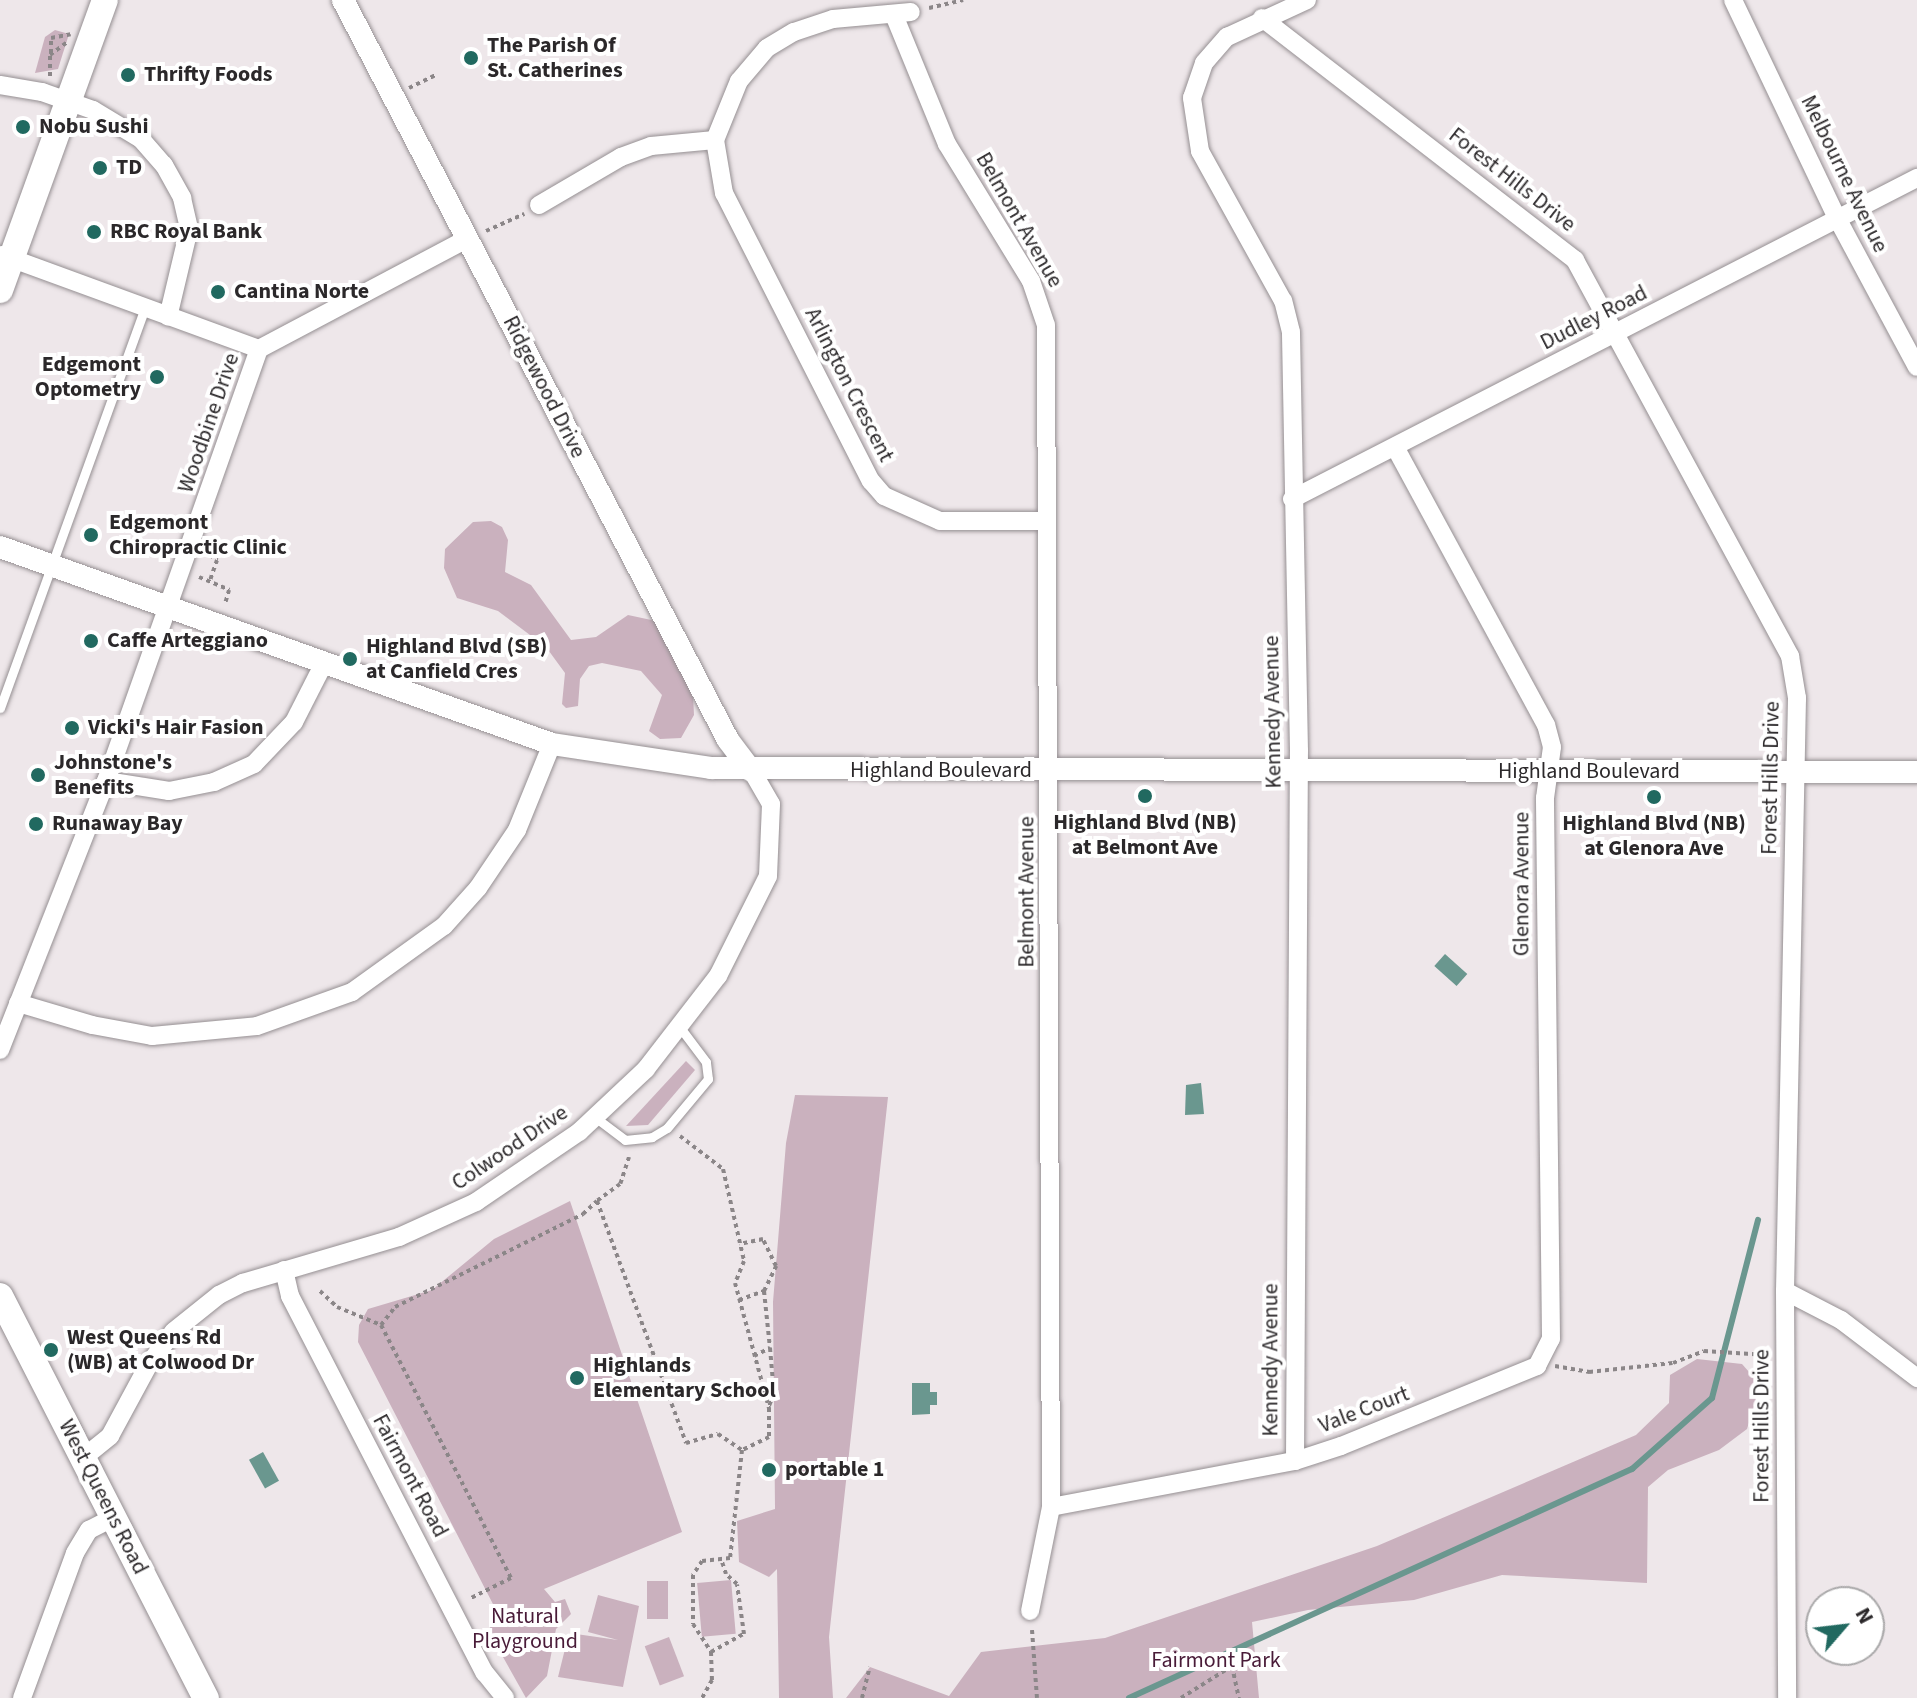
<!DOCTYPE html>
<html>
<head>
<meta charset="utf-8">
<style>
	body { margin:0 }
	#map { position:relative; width:1917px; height:1698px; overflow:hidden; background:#eee7ea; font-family:"Source Sans 3",sans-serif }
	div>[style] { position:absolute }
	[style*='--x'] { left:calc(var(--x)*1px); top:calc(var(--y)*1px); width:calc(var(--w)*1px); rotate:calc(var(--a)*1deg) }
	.green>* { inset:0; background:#cab1be; transform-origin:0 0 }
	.water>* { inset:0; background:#6a978f; transform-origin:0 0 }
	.stream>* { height:6px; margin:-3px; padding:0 3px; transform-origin:3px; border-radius:3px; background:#6a978f }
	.path>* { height:4px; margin-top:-2px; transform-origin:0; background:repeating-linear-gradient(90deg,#8b8688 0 4px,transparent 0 8px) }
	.roads { filter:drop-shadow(0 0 2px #958f92) drop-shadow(0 0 2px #958f92) }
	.service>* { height:9px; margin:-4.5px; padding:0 4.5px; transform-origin:4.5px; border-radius:4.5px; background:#fff }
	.minor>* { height:18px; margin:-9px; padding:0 9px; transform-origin:9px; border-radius:9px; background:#fff }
	.tertiary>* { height:22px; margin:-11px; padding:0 11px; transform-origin:11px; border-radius:11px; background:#fff }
	.secondary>* { height:26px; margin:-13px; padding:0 13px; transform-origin:13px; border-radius:13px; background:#fff }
	.dots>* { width:22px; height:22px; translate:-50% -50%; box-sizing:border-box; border:4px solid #fff; border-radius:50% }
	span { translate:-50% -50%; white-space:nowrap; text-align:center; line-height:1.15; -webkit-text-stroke:8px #fff; paint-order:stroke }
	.poi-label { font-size:22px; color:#2b282a; font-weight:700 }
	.left { translate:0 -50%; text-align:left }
	.right { translate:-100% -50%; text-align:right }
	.street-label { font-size:22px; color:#2b282a }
	.park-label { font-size:22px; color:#491b38 }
	.north { position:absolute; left:1805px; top:1586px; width:80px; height:80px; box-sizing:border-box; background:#fff; border:2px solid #aaa9aa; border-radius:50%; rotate:62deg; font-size:22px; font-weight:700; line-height:32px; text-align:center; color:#2b282a }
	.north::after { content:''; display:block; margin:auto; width:28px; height:36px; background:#216960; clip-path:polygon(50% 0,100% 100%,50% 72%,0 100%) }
</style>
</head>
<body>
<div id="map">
	<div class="green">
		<div style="clip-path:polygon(55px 30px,69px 34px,58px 69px,35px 73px,45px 37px)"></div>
		<div style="clip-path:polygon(491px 521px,502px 527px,508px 540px,505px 572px,531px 585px,571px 640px,596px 637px,628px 615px,656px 621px,693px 695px,694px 715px,681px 738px,660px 739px,649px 731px,662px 695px,641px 671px,602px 663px,589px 666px,580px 679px,578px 706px,566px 708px,562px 704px,565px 673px,546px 647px,498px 611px,457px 598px,444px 568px,445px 549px,473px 522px)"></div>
		<div style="clip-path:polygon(686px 1061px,695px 1070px,648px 1125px,626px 1126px)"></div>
		<div style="clip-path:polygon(795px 1095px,888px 1097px,829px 1637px,833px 1698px,779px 1698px,777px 1569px,769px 1577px,739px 1562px,737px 1521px,775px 1509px,773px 1302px,786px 1143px)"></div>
		<div style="clip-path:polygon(570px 1201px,682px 1532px,544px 1589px,555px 1602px,565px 1599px,571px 1614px,556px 1629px,547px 1676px,526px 1698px,489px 1632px,495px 1608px,358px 1342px,359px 1325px,368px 1309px,432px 1290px,494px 1239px)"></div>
		<div style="clip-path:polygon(1697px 1359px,1742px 1364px,1757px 1381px,1756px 1400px,1747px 1429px,1719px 1450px,1668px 1470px,1648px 1487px,1647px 1583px,1502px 1575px,1414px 1600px,1308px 1610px,1252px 1622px,1259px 1698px,846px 1698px,870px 1667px,949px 1696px,981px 1652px,1105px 1638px,1377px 1546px,1636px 1435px,1669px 1403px,1670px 1375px)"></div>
		<div style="left:731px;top:1580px;width:54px;height:34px;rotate:85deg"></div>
		<div style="left:647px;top:1581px;width:21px;height:38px"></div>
		<div style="clip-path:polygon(598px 1595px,639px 1606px,623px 1687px,558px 1677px,569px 1633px,618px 1640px,588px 1632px)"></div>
		<div style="left:669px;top:1637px;width:42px;height:26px;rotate:69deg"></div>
	</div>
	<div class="water">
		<div style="left:1445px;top:954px;width:30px;height:16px;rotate:42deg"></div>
		<div style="clip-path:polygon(1201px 1083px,1204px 1114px,1185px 1115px,1186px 1085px)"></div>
		<div style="clip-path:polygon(912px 1383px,930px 1383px,930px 1392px,937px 1392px,937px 1405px,930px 1405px,930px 1414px,912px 1415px)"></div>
		<div style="left:263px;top:1452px;width:33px;height:16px;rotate:61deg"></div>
	</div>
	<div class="stream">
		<div style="--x:1129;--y:1698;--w:553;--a:-24.48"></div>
		<div style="--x:1632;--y:1469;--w:107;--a:-41.6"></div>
		<div style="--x:1712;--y:1398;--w:184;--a:-75.5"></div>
	</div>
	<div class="path">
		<div style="--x:929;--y:8;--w:35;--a:-13"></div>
		<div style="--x:51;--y:53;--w:15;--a:-90"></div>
		<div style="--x:51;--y:38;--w:20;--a:-11"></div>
		<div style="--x:50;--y:76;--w:21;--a:-90"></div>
		<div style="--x:50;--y:55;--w:21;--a:-37"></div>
		<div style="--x:409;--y:88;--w:30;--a:-26"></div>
		<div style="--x:486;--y:231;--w:42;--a:-24.1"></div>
		<div style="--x:210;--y:555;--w:9;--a:36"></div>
		<div style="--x:217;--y:560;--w:21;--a:109"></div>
		<div style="--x:199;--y:577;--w:33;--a:23"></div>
		<div style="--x:229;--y:590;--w:15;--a:106"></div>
		<div style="--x:680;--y:1136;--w:54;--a:37.5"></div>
		<div style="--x:723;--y:1169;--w:94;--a:77.1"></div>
		<div style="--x:744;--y:1261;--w:24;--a:112"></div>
		<div style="--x:735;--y:1283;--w:130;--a:74.8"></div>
		<div style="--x:769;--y:1408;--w:29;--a:90"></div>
		<div style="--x:769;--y:1437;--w:30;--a:154"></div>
		<div style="--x:742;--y:1450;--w:109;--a:96.3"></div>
		<div style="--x:730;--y:1558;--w:28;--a:174"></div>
		<div style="--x:702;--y:1561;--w:17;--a:123"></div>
		<div style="--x:693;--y:1575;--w:49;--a:90"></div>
		<div style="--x:693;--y:1624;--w:33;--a:57"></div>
		<div style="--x:711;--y:1652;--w:28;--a:88"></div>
		<div style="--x:712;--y:1680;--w:21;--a:119"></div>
		<div style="--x:629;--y:1157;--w:28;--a:108"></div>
		<div style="--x:620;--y:1184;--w:29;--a:144"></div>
		<div style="--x:597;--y:1201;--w:258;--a:69.8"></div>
		<div style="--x:686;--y:1443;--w:33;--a:-16"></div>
		<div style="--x:718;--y:1434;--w:29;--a:34"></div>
		<div style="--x:320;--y:1291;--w:23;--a:43"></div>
		<div style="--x:337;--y:1307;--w:48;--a:22.2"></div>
		<div style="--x:381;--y:1325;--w:284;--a:62.8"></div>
		<div style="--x:511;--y:1578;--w:47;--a:153.4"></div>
		<div style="--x:764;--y:1291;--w:57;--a:84"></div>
		<div style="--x:739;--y:1300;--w:27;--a:-20"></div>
		<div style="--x:764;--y:1291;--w:28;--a:-64"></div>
		<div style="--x:776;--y:1266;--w:30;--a:-116"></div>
		<div style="--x:763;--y:1239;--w:24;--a:168"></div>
		<div style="--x:381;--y:1325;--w:23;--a:-52"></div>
		<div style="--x:395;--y:1307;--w:210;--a:-26.3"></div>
		<div style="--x:583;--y:1214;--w:19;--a:-43"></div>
		<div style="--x:754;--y:1356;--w:18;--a:-27"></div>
		<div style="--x:770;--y:1348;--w:46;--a:85"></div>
		<div style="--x:774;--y:1394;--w:13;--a:113"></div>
		<div style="--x:1555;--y:1366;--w:35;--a:10"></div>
		<div style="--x:1589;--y:1372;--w:84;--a:-6.1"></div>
		<div style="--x:1673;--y:1363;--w:33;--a:-21"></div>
		<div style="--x:1704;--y:1351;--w:63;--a:3.6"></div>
		<div style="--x:1032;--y:1630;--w:68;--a:85.8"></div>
		<div style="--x:711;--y:1652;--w:38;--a:-29"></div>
		<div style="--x:744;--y:1634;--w:50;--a:-98"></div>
		<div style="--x:737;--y:1584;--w:15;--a:-138"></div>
		<div style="--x:726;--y:1574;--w:16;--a:-108"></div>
		<div style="--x:862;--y:1698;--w:32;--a:-76"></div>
		<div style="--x:1181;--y:1698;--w:60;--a:-32.1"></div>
		<div style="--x:1232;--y:1666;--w:33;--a:78"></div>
	</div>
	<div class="roads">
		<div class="service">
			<div style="--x:0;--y:708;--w:425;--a:-70.1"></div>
			<div style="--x:596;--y:1118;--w:36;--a:37"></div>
			<div style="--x:625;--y:1140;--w:27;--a:-6"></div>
			<div style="--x:652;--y:1137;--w:17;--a:-31"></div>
			<div style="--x:667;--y:1128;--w:64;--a:-50.1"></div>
			<div style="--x:708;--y:1079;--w:17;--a:-97"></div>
			<div style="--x:706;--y:1062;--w:40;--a:-127"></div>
		</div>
		<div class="minor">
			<div style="--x:1733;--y:0;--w:242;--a:64.5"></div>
			<div style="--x:1837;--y:218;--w:169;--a:61.8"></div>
			<div style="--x:894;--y:15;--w:139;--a:67.7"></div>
			<div style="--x:947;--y:144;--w:161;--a:58.5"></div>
			<div style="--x:1031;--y:281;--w:46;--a:71.2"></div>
			<div style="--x:1046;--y:325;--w:1182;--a:89.76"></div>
			<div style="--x:1051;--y:1507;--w:106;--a:101.4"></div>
			<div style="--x:1262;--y:18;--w:396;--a:37.7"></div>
			<div style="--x:1575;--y:260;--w:451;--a:61.5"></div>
			<div style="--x:1790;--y:656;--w:43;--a:80.5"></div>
			<div style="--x:1797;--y:698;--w:593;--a:91.16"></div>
			<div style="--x:1785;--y:1291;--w:407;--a:89.7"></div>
			<div style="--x:0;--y:85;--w:43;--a:9.5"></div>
			<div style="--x:42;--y:92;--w:54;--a:19.4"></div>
			<div style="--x:93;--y:110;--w:56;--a:31.1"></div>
			<div style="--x:141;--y:139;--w:35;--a:49"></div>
			<div style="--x:164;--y:165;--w:38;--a:61"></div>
			<div style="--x:182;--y:198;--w:32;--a:77"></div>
			<div style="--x:189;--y:229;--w:90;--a:103.4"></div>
			<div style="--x:715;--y:140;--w:54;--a:80.4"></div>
			<div style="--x:724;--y:193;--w:323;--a:63"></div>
			<div style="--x:871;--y:481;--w:20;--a:49"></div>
			<div style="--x:884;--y:496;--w:61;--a:24.1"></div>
			<div style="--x:940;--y:521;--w:104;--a:0"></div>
			<div style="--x:539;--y:205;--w:95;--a:-30.3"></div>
			<div style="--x:621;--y:157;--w:32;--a:-20"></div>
			<div style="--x:651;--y:146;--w:64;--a:-5.4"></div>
			<div style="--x:715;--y:140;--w:64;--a:-67.9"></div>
			<div style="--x:739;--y:81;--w:43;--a:-49.7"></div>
			<div style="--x:767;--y:48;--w:31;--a:-31"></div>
			<div style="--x:794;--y:32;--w:41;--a:-18.4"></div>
			<div style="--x:833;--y:19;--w:78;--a:-5.1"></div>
			<div style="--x:2;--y:255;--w:274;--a:20.1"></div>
			<div style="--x:259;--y:349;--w:235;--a:-27.9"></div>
			<div style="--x:1292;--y:499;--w:703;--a:-27.19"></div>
			<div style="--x:106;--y:781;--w:64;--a:9"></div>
			<div style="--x:169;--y:791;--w:46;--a:-11.3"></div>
			<div style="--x:214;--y:782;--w:44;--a:-24.2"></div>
			<div style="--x:254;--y:764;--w:58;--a:-46.4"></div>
			<div style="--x:294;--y:722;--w:64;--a:-63"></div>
			<div style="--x:18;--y:1003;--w:77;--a:16.6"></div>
			<div style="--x:92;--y:1025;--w:61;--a:10.4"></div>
			<div style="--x:152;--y:1036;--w:105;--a:-5.4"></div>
			<div style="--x:257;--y:1026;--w:101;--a:-19.7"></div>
			<div style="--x:352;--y:992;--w:113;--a:-35.7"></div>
			<div style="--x:444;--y:926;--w:51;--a:-48.2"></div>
			<div style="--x:478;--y:888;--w:70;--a:-56.1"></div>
			<div style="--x:517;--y:830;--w:93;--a:-67.9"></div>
			<div style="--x:0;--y:1050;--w:289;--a:-68.5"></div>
			<div style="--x:106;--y:781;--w:458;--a:-70.5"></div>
			<div style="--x:284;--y:1270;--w:27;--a:77"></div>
			<div style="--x:290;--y:1296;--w:424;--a:62.7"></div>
			<div style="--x:485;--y:1673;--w:32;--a:51"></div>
			<div style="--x:1785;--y:1291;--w:63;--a:27.4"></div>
			<div style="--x:1841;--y:1320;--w:96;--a:37.3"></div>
			<div style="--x:83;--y:1458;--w:35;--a:-39"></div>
			<div style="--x:110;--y:1436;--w:82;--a:-61.6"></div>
			<div style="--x:149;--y:1364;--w:41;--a:-52.9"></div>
			<div style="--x:174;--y:1331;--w:58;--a:-38.7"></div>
			<div style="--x:219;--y:1295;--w:27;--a:-27"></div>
			<div style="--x:243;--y:1283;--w:163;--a:-16.4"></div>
			<div style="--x:399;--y:1237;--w:85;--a:-24.4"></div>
			<div style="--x:476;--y:1202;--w:125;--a:-34.2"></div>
			<div style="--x:579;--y:1132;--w:92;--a:-43.2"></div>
			<div style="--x:646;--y:1069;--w:118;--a:-52.3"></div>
			<div style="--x:718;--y:976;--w:112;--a:-63.4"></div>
			<div style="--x:768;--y:876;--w:72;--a:-87.6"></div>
			<div style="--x:771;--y:804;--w:39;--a:-120"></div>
			<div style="--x:1295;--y:1461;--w:710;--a:-89.68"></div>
			<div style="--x:1299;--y:751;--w:419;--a:-91.1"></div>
			<div style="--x:1291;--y:332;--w:32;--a:-104"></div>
			<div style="--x:1283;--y:301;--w:171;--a:-119"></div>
			<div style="--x:1200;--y:151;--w:54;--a:-98.6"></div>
			<div style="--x:1192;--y:98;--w:37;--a:-71"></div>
			<div style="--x:1204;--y:63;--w:35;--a:-49"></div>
			<div style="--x:1227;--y:37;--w:88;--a:-24.8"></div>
			<div style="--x:1051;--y:1507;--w:248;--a:-10.7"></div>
			<div style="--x:1295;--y:1461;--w:48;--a:-18.1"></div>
			<div style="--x:1341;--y:1446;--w:212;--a:-22.2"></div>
			<div style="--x:1537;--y:1366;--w:30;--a:-63"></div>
			<div style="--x:1551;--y:1339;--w:541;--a:-90.64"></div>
			<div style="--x:1545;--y:798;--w:51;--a:-82.2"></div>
			<div style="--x:1552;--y:747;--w:23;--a:-105"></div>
			<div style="--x:1546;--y:725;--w:316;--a:-118.5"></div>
			<div style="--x:22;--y:1698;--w:154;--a:-69.9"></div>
			<div style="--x:75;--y:1553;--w:27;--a:-59"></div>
			<div style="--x:89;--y:1530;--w:28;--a:-27"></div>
		</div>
		<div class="tertiary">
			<div style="--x:343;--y:0;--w:834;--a:62.51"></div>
			<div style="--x:728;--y:740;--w:38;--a:53"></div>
			<div style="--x:0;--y:547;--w:586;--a:19.64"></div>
			<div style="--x:552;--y:744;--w:161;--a:8.6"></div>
			<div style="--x:711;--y:768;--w:1206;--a:0.19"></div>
		</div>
		<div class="secondary">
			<div style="--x:0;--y:290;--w:308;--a:-70.1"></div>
			<div style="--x:0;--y:1296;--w:452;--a:62.9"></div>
		</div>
	</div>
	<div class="dots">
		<div style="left:471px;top:58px;background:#216960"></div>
		<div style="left:128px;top:75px;background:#216960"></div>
		<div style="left:23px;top:127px;background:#216960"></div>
		<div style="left:100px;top:168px;background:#216960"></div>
		<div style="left:94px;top:232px;background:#216960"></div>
		<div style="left:218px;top:292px;background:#216960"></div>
		<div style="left:157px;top:377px;background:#216960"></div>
		<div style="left:91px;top:535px;background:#216960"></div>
		<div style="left:91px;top:641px;background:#216960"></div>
		<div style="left:350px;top:659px;background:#216960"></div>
		<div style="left:72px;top:728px;background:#216960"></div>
		<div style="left:38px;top:775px;background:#216960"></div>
		<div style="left:1145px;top:796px;background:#216960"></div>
		<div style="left:1654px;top:797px;background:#216960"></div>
		<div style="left:36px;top:824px;background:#216960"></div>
		<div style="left:51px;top:1350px;background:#216960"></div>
		<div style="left:577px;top:1378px;background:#216960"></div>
		<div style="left:769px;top:1470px;background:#216960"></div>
	</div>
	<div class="poi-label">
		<span class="left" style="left:487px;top:58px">The Parish Of<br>St. Catherines</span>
		<span class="left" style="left:144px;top:75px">Thrifty Foods</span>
		<span class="left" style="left:39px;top:127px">Nobu Sushi</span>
		<span class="left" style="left:116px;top:168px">TD</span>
		<span class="left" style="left:110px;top:232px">RBC Royal Bank</span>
		<span class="left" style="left:234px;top:292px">Cantina Norte</span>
		<span class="right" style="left:141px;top:377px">Edgemont<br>Optometry</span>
		<span class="left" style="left:109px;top:535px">Edgemont<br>Chiropractic Clinic</span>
		<span class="left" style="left:107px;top:641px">Caffe Arteggiano</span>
		<span class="left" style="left:366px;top:659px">Highland Blvd (SB)<br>at Canfield Cres</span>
		<span class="left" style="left:88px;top:728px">Vicki's Hair Fasion</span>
		<span class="left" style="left:54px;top:775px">Johnstone's<br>Benefits</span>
		<span style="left:1145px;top:835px">Highland Blvd (NB)<br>at Belmont Ave</span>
		<span style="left:1654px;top:836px">Highland Blvd (NB)<br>at Glenora Ave</span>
		<span class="left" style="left:52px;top:824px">Runaway Bay</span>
		<span class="left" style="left:67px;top:1350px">West Queens Rd<br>(WB) at Colwood Dr</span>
		<span class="left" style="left:593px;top:1378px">Highlands<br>Elementary School</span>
		<span class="left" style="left:785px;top:1470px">portable 1</span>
	</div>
	<div class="street-label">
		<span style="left:1844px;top:174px;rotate:64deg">Melbourne Avenue</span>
		<span style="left:1512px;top:180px;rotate:38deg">Forest Hills Drive</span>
		<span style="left:1019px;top:220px;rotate:60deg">Belmont Avenue</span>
		<span style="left:1594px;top:318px;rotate:-27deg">Dudley Road</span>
		<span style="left:849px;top:385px;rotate:63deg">Arlington Crescent</span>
		<span style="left:544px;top:387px;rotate:63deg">Ridgewood Drive</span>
		<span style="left:209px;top:423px;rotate:-71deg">Woodbine Drive</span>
		<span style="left:1273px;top:712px;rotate:-91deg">Kennedy Avenue</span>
		<span style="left:941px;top:771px">Highland Boulevard</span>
		<span style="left:1589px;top:772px">Highland Boulevard</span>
		<span style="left:1771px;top:778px;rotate:-89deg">Forest Hills Drive</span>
		<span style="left:1522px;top:884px;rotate:-90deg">Glenora Avenue</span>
		<span style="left:1027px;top:892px;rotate:-90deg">Belmont Avenue</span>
		<span style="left:510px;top:1148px;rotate:-34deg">Colwood Drive</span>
		<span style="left:1271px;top:1360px;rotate:-90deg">Kennedy Avenue</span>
		<span style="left:1364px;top:1410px;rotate:-21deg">Vale Court</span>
		<span style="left:1762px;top:1426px;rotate:-90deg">Forest Hills Drive</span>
		<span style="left:410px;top:1476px;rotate:62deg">Fairmont Road</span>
		<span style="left:103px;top:1497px;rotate:63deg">West Queens Road</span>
	</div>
	<div class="park-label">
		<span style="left:525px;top:1629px">Natural<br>Playground</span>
		<span style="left:1216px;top:1661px">Fairmont Park</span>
	</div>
	<div class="north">N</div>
</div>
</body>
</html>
